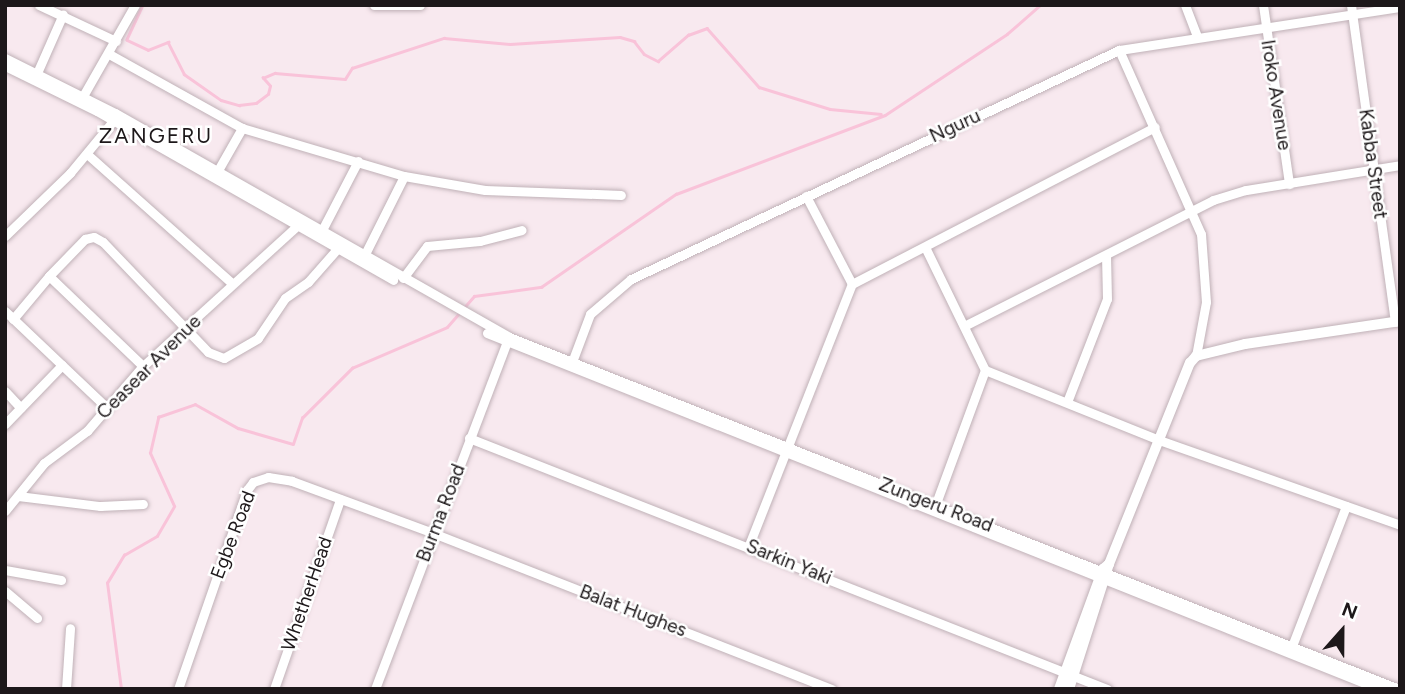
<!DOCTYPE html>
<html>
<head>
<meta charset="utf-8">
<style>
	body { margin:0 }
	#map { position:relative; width:1405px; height:694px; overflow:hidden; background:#f8e9ef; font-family:Figtree,sans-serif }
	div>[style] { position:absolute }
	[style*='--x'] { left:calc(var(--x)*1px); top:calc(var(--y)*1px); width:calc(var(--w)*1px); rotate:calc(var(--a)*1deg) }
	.stream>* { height:2.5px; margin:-1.25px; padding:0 1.25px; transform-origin:1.25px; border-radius:1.25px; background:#f9c3d9 }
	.roads { filter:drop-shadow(0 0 2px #c0b1b7) drop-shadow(0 0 2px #c0b1b7) }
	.minor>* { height:9px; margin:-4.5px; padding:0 4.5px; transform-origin:4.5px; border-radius:4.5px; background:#fff }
	.major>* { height:10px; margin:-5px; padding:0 5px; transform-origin:5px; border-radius:5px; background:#fff }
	span { translate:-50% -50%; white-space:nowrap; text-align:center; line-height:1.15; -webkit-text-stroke:5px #fff; paint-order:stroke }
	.street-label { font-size:19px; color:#1d181a }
	.neighbourhood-label { font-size:21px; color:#1d181a; letter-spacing:2px }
	.frame { position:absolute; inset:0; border:7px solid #1d181a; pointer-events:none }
	.north { position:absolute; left:1307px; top:596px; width:70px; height:70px; -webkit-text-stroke:5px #fff; paint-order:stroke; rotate:21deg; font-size:19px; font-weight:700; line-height:28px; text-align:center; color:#1d181a }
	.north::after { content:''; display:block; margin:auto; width:24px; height:32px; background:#1d181a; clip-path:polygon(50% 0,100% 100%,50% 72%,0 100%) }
</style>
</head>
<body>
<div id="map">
	<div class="stream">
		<div style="--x:143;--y:5;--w:38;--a:115"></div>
		<div style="--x:127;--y:40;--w:23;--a:25"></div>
		<div style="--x:148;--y:50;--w:22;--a:-22"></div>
		<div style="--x:168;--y:42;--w:36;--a:63"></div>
		<div style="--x:184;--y:74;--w:45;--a:35.1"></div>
		<div style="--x:221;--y:100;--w:19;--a:16"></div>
		<div style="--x:239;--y:105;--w:17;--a:-7"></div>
		<div style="--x:256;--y:103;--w:15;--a:-37"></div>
		<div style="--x:268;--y:94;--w:8;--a:-76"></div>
		<div style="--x:270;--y:86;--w:11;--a:-131"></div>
		<div style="--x:263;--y:78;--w:13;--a:-23"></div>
		<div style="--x:275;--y:73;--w:70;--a:4.9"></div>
		<div style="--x:345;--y:79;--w:13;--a:-58"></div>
		<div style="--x:352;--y:68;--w:97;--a:-18.1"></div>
		<div style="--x:444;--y:38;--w:66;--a:5.2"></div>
		<div style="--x:510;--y:44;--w:110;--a:-3.6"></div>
		<div style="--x:620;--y:37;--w:15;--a:16"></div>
		<div style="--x:634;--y:41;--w:16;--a:52"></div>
		<div style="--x:644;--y:54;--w:16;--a:27"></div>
		<div style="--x:658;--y:61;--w:40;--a:-41"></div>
		<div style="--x:688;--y:35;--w:20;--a:-20"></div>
		<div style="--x:707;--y:28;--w:79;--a:48.6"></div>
		<div style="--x:759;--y:87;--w:74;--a:17.2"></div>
		<div style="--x:830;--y:109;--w:51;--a:5.6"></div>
		<div style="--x:121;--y:689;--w:107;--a:-97.5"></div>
		<div style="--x:107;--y:583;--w:33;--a:-59"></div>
		<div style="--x:124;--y:555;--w:38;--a:-30"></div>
		<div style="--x:157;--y:536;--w:34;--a:-60"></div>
		<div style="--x:174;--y:506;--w:58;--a:-114.4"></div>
		<div style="--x:150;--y:453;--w:37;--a:-77"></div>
		<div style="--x:158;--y:417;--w:39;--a:-19"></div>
		<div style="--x:195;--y:404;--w:49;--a:29.2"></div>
		<div style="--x:238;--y:428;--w:57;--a:16.2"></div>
		<div style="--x:293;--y:444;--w:28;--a:-71"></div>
		<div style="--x:302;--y:418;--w:71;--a:-45"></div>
		<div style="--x:352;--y:368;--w:103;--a:-23.3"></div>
		<div style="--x:447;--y:327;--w:41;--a:-48.9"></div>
		<div style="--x:474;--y:296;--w:68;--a:-7.7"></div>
		<div style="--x:541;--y:287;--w:164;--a:-34.6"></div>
		<div style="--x:676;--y:194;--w:223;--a:-20.7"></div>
		<div style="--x:885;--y:115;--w:146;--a:-33.6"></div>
		<div style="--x:1007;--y:34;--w:44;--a:-41.3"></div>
	</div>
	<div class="roads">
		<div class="minor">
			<div style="--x:39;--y:5;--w:85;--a:25.1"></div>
			<div style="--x:374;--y:5;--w:46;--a:0"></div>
			<div style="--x:1185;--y:5;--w:34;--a:69"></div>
			<div style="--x:1263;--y:5;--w:181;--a:81.7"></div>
			<div style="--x:1351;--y:5;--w:320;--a:82.1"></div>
			<div style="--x:1119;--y:50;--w:201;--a:66"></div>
			<div style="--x:1201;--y:234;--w:68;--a:85.8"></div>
			<div style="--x:1206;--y:302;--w:55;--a:100.5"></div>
			<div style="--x:109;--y:54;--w:152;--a:29.1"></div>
			<div style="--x:242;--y:128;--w:169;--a:16.5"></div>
			<div style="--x:404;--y:176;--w:82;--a:9.8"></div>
			<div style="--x:485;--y:190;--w:136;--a:2.1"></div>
			<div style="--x:5;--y:58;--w:123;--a:26.6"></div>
			<div style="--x:115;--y:113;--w:453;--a:29.6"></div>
			<div style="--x:509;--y:337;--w:957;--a:21.58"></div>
			<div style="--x:5;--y:66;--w:102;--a:26.1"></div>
			<div style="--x:97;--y:111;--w:341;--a:29.7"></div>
			<div style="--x:37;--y:73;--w:64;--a:-66.2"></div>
			<div style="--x:83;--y:96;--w:105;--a:-60.3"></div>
			<div style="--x:87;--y:154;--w:194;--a:41.7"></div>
			<div style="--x:217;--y:172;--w:51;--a:-60.4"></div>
			<div style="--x:806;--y:196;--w:99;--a:62.4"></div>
			<div style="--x:321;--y:232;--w:80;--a:-62.5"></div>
			<div style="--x:5;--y:236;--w:91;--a:-44.1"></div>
			<div style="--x:70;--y:173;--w:67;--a:-50.4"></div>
			<div style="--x:925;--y:247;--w:137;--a:64"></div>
			<div style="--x:985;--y:370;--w:145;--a:110.2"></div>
			<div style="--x:364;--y:256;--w:89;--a:-63.4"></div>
			<div style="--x:49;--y:276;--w:130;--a:43.8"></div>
			<div style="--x:403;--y:278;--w:40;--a:-53"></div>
			<div style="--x:427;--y:246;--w:53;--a:-5.4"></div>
			<div style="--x:480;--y:241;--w:43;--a:-14.7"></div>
			<div style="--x:5;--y:311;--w:139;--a:43.5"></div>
			<div style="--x:13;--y:319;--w:56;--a:-50.1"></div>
			<div style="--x:49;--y:276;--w:52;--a:-45.8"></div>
			<div style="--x:85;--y:239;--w:9;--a:-13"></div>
			<div style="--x:94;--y:237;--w:10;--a:29"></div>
			<div style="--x:103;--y:242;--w:152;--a:46.3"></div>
			<div style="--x:208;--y:352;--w:17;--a:21"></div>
			<div style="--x:224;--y:358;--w:39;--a:-30"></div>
			<div style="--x:258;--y:338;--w:48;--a:-56"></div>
			<div style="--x:285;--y:298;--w:28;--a:-35"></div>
			<div style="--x:308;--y:282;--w:44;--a:-48.7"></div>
			<div style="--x:966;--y:325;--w:277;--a:-26.8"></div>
			<div style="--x:1213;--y:200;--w:34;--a:-17"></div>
			<div style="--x:1246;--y:190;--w:156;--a:-9.2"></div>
			<div style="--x:487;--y:333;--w:961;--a:21.74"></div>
			<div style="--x:572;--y:362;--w:51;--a:-69.4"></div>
			<div style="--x:590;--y:314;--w:54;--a:-40.5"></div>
			<div style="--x:631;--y:279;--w:539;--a:-25.14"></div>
			<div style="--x:1119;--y:50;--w:284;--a:-8.7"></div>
			<div style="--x:985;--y:370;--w:188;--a:21.9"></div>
			<div style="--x:1159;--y:440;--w:256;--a:19.4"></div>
			<div style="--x:5;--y:391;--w:23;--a:47"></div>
			<div style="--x:1067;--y:402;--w:110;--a:-68.8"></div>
			<div style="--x:1107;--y:299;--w:44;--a:-91.3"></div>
			<div style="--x:5;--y:424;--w:82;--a:-46"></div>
			<div style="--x:469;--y:438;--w:686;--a:21.48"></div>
			<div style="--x:18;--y:496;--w:83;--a:7"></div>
			<div style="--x:100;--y:506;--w:43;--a:-2.7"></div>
			<div style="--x:5;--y:511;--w:62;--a:-50.9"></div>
			<div style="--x:44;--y:463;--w:54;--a:-36.7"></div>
			<div style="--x:87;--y:431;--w:86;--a:-49.3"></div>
			<div style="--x:143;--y:366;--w:208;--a:-42.3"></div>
			<div style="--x:749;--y:545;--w:281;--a:-68.5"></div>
			<div style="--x:852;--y:284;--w:341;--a:-27.4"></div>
			<div style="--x:5;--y:570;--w:57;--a:10.1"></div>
			<div style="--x:5;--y:591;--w:42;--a:40.2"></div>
			<div style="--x:1292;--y:646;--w:150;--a:-68.9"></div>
			<div style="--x:66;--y:689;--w:61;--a:-86.2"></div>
			<div style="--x:178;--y:689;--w:211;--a:-70.9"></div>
			<div style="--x:247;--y:490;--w:10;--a:-53"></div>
			<div style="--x:253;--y:482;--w:16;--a:-18"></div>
			<div style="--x:268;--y:477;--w:24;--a:9"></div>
			<div style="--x:292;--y:481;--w:150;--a:20.2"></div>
			<div style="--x:433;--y:533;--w:428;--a:21.4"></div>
			<div style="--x:274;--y:689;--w:201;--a:-70.8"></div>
			<div style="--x:375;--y:689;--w:374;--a:-69.2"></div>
		</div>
		<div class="major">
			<div style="--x:1059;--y:689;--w:128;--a:-69.9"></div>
			<div style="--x:1103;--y:569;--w:8;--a:-40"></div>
			<div style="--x:1069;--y:689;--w:131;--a:-72.3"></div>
			<div style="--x:1109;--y:564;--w:217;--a:-68.1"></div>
			<div style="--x:1190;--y:363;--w:9;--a:-49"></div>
			<div style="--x:1196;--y:356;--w:50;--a:-13.8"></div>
			<div style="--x:1245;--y:344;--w:157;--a:-8.4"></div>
		</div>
	</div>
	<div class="street-label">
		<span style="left:1276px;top:95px;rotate:81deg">Iroko Avenue</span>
		<span style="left:955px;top:126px;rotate:-25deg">Nguru</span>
		<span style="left:1373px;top:164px;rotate:82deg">Kabba Street</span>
		<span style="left:149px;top:367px;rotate:-45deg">Ceasear Avenue</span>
		<span style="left:936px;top:505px;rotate:21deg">Zungeru Road</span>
		<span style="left:441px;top:513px;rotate:-69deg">Burma Road</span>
		<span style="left:233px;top:535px;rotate:-69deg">Egbe Road</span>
		<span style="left:789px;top:562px;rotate:22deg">Sarkin Yaki</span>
		<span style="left:307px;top:594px;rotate:-71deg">WhetherHead</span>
		<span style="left:633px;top:611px;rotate:21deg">Balat Hughes</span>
	</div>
	<div class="neighbourhood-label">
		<span style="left:156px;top:136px">ZANGERU</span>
	</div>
	<div class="frame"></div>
	<div class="north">N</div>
</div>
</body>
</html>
